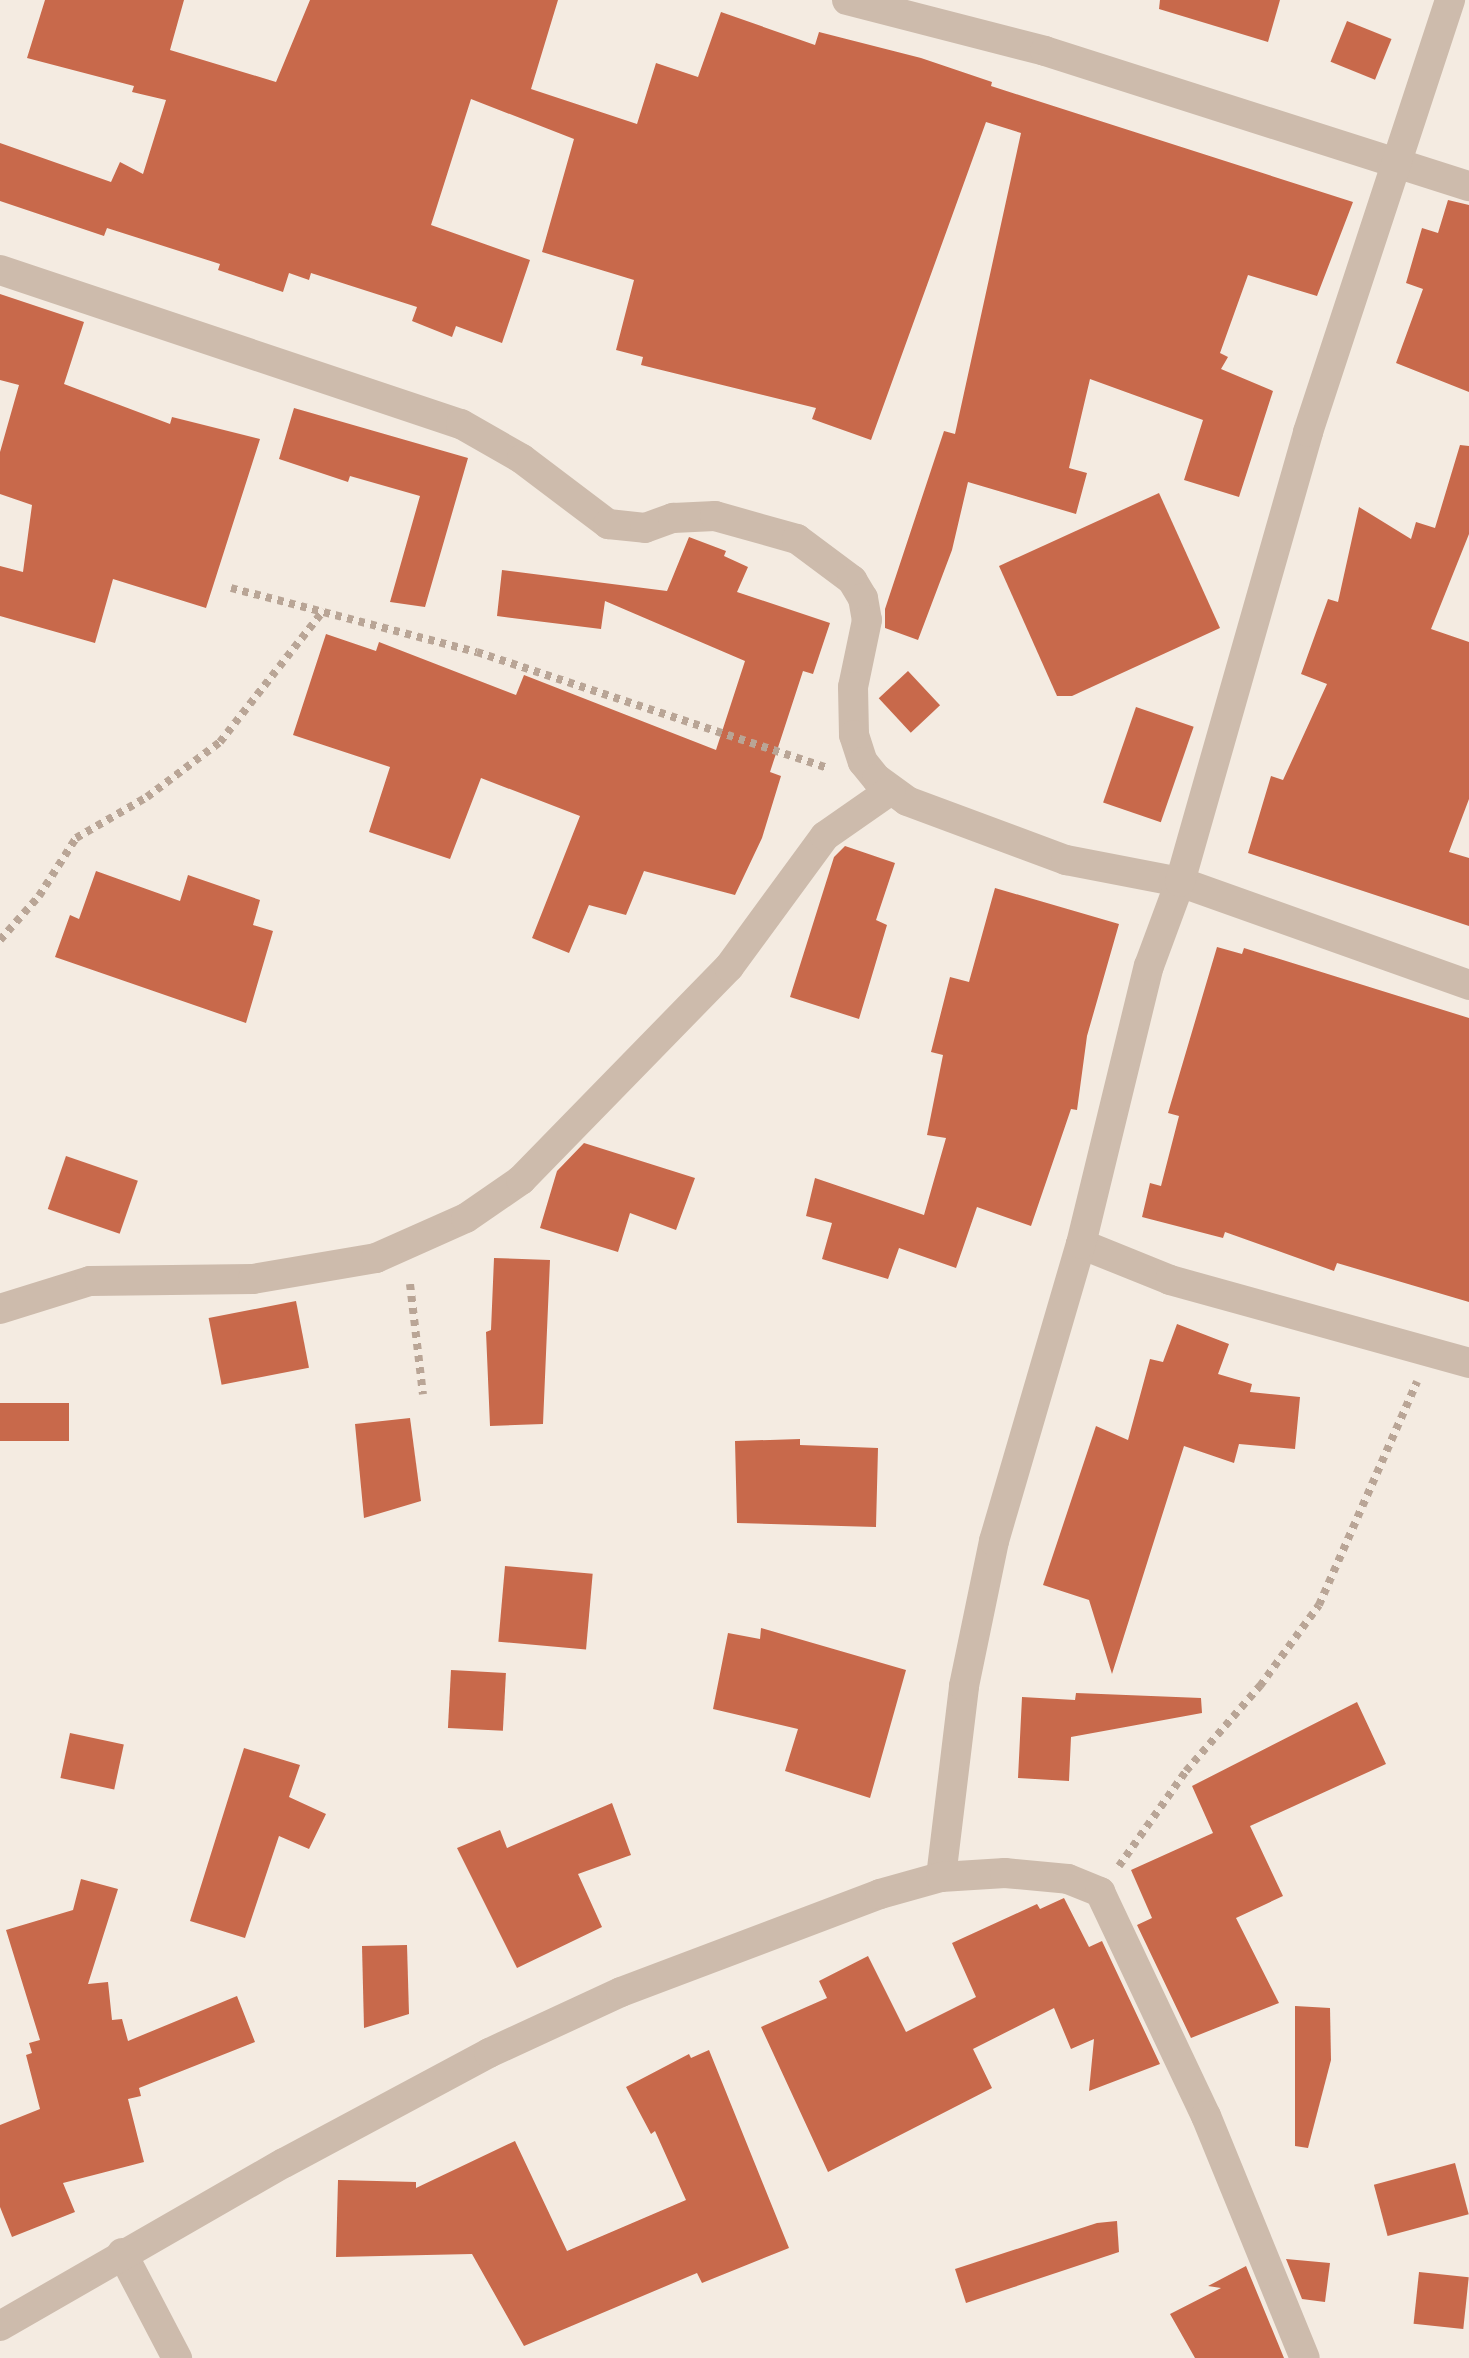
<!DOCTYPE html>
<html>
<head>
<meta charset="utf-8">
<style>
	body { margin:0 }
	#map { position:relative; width:1469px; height:2358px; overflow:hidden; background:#f4ebe1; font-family:"DejaVu Sans",sans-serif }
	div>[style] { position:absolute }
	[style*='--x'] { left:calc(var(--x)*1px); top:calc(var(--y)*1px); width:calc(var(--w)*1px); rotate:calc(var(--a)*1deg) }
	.building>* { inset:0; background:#c8694b; transform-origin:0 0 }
	.path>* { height:8px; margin-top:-4px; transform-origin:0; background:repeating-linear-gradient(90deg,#b9a596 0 6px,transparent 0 12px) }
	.minor>* { height:30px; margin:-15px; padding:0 15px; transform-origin:15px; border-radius:15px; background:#cdbbac }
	span { translate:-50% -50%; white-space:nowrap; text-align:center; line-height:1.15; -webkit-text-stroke:10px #fbf5ee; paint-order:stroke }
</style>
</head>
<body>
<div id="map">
	<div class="building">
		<div style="clip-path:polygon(45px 0,184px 0,170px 50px,276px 82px,310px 0,558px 0,531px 89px,637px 124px,656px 63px,698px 77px,721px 12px,815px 45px,819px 32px,921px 58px,992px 82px,991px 86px,1353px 202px,1317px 296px,1248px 275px,1220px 353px,1228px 357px,1221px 369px,1273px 391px,1239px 497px,1184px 480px,1203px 420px,1090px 379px,1069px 468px,1087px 473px,1076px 514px,968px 482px,952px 550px,918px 640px,885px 628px,885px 609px,944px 431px,955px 434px,1021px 133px,986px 122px,871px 440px,812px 419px,816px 408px,641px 365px,643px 357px,616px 350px,634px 280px,542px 252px,574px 139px,471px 99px,431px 225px,530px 260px,502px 343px,456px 326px,452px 337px,412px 321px,417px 307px,311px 273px,309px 280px,289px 273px,283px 292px,218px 270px,220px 264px,107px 228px,104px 236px,0 201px,0 143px,111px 182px,120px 162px,143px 174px,166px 100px,132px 92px,134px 86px,27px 58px)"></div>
		<div style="clip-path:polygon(1160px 0,1280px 0,1268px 42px,1159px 9px)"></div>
		<div style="left:1347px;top:21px;width:48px;height:44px;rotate:22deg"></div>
		<div style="clip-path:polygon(1448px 200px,1469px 205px,1469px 392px,1396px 363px,1423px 289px,1406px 283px,1422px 228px,1438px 233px)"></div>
		<div style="clip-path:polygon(0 294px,84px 322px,64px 384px,170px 424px,172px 417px,260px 439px,206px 608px,113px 579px,95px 643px,0 616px,0 566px,23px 572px,32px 505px,0 494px,0 452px,19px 385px,0 380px)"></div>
		<div style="clip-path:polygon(294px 408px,468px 458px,425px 607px,390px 602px,420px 496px,350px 476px,348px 482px,279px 459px)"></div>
		<div style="clip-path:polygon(1460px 445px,1469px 446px,1469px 534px,1431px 629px,1469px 642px,1469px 799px,1449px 852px,1469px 858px,1469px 926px,1248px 853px,1271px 776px,1283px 780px,1327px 684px,1301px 674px,1328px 599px,1338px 602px,1359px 507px,1411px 539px,1416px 522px,1435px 528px)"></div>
		<div style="clip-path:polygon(1159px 493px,1220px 628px,1072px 696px,1057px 696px,999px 566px)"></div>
		<div style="clip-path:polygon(689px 537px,726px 551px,724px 556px,748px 567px,737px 592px,830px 623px,813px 674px,803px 671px,770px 772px,781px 776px,762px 838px,735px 895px,644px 871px,626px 915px,589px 905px,569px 953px,532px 938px,580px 816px,481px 778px,450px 859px,369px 832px,390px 767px,293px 735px,326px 634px,376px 651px,379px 642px,516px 695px,524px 675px,716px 750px,745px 661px,605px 601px,601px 629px,497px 616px,502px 570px,667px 591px)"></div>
		<div style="left:908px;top:671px;width:47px;height:40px;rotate:47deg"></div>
		<div style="left:1136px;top:707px;width:61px;height:101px;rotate:19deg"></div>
		<div style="clip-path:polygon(845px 846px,895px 863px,876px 920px,887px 925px,859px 1019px,790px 997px,834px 857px)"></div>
		<div style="clip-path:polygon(96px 871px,180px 901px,188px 875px,260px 900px,253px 925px,273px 931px,246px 1023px,55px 957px,70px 915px,79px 919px)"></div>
		<div style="clip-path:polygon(995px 888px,1119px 924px,1087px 1036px,1077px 1110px,1071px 1109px,1031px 1226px,977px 1207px,956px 1268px,899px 1248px,888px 1279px,822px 1259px,832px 1223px,806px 1216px,815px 1178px,924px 1215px,946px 1138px,927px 1135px,943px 1055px,931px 1052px,950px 977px,969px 982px)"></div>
		<div style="clip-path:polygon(1217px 947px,1242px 954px,1244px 948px,1469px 1018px,1469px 1302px,1337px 1263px,1334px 1271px,1225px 1232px,1223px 1238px,1142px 1217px,1150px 1183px,1161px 1186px,1179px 1116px,1168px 1113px)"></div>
		<div style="clip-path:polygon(584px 1143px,695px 1178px,676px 1230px,630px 1213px,618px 1252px,540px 1228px,557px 1171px)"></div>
		<div style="left:66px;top:1156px;width:76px;height:56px;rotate:19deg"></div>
		<div style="clip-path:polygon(494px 1258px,550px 1260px,543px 1424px,490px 1426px,486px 1332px,491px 1330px)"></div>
		<div style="left:296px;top:1301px;width:68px;height:89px;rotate:79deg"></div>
		<div style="clip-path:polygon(1177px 1324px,1229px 1344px,1218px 1374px,1252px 1384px,1250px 1392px,1300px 1397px,1295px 1449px,1239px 1444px,1234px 1463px,1184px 1446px,1112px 1674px,1089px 1600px,1043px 1585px,1096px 1426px,1128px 1440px,1150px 1359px,1163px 1362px)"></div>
		<div style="left:0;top:1403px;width:69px;height:38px"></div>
		<div style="clip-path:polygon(410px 1418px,421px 1501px,364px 1518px,355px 1424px)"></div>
		<div style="clip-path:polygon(800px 1439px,800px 1445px,878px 1448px,876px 1527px,737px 1523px,735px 1441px)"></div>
		<div style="left:505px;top:1566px;width:88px;height:76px;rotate:5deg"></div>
		<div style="clip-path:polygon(761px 1628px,906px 1670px,870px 1798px,785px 1771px,798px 1729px,713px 1709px,728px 1633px,760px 1639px)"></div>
		<div style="left:451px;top:1670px;width:55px;height:58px;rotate:3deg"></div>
		<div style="clip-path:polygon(1076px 1693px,1201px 1698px,1202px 1713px,1071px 1737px,1069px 1781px,1018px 1778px,1022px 1697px,1075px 1700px)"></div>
		<div style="clip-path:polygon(1357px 1702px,1386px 1764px,1250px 1826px,1283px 1896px,1236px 1918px,1279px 2003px,1191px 2038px,1137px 1925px,1152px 1918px,1131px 1870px,1213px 1833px,1192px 1786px)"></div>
		<div style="left:70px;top:1733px;width:55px;height:46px;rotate:12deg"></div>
		<div style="clip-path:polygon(244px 1748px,300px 1765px,289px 1797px,326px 1814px,309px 1849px,279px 1836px,245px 1938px,190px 1921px)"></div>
		<div style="clip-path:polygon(612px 1803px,631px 1855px,578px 1874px,602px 1927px,517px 1968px,457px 1848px,500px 1830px,507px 1848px)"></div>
		<div style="clip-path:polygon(81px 1879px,118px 1889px,88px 1984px,108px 1982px,112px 2020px,122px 2019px,128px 2041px,237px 1996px,255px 2042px,139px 2088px,141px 2096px,128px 2099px,144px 2162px,63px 2183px,75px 2212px,12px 2237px,0 2207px,0 2125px,40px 2109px,26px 2055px,32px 2053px,29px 2043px,40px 2040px,6px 1930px,73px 1910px)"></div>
		<div style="clip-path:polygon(1064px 1898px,1089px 1947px,1102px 1941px,1160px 2064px,1089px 2091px,1094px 2039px,1071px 2049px,1054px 2008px,973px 2049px,992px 2088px,828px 2172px,761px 2027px,827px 1998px,819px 1981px,868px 1956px,906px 2032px,976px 1997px,952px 1943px,1037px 1904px,1040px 1909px)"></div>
		<div style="clip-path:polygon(407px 1945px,409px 2014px,364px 2028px,362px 1946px)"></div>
		<div style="clip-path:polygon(1295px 2006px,1330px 2008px,1331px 2060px,1308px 2148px,1295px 2146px)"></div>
		<div style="clip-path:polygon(709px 2050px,789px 2248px,702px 2283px,697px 2273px,524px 2346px,472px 2254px,336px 2257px,338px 2180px,416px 2182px,416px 2188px,515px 2141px,567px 2251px,686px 2200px,655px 2131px,651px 2134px,626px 2087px,689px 2054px,691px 2058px)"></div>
		<div style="left:1455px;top:2163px;width:53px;height:84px;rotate:75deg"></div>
		<div style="clip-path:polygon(1117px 2221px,1119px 2252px,966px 2303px,955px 2269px,1097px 2223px)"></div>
		<div style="clip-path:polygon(1286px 2259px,1330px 2263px,1325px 2302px,1302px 2299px)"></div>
		<div style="clip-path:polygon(1246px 2266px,1284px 2358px,1195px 2358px,1170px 2314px,1221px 2288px,1208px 2286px)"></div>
		<div style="left:1419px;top:2272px;width:50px;height:52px;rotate:6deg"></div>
	</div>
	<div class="path">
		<div style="--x:231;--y:588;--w:254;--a:14.6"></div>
		<div style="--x:477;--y:652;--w:370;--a:18.3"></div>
		<div style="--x:0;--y:940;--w:59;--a:-48.4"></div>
		<div style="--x:39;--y:896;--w:69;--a:-57.5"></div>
		<div style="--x:76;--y:838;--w:82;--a:-30"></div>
		<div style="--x:147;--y:797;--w:91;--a:-37"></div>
		<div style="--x:220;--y:742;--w:168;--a:-51.8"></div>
		<div style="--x:410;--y:1284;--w:111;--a:83.3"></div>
		<div style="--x:1119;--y:1866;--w:116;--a:-54.8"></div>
		<div style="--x:1186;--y:1771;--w:113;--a:-49"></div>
		<div style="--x:1260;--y:1686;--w:100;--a:-53.9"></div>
		<div style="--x:1319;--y:1605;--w:244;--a:-66.3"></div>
	</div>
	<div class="minor">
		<div style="--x:847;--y:0;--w:204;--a:14.4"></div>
		<div style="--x:1045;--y:51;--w:445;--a:17.7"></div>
		<div style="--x:0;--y:270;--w:486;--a:18.5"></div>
		<div style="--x:461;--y:424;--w:70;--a:29.8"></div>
		<div style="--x:522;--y:459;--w:108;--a:37.1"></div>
		<div style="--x:608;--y:524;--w:37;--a:6"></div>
		<div style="--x:645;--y:528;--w:30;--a:-20"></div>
		<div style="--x:673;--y:518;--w:42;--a:-2.7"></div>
		<div style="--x:715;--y:516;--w:85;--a:15.7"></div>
		<div style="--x:797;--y:539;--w:69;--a:36.7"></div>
		<div style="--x:852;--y:580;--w:21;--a:59"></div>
		<div style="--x:863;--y:598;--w:22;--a:80"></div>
		<div style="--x:867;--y:620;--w:68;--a:101.8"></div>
		<div style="--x:853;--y:687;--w:48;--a:88.8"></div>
		<div style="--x:854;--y:735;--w:28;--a:72"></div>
		<div style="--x:863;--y:762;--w:22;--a:51"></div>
		<div style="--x:877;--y:779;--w:37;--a:36"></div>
		<div style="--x:907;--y:801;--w:170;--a:20.4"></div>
		<div style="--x:1066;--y:860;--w:116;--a:10.9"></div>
		<div style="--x:1180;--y:882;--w:307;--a:19.6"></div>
		<div style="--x:1081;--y:1244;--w:96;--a:22"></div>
		<div style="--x:1170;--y:1280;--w:310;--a:15.5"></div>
		<div style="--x:0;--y:1309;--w:94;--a:-17.3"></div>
		<div style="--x:90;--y:1281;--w:163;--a:-0.7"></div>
		<div style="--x:253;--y:1279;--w:125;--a:-9.7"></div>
		<div style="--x:376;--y:1258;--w:98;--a:-24"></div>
		<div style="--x:466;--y:1218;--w:67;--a:-34.6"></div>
		<div style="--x:521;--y:1180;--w:298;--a:-45.7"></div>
		<div style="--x:729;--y:967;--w:162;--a:-53.8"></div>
		<div style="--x:825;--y:836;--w:80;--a:-34.9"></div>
		<div style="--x:941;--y:1877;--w:192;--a:-83.1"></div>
		<div style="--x:964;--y:1686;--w:148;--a:-78.3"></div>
		<div style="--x:994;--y:1541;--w:309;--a:-73.7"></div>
		<div style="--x:1081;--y:1244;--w:286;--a:-76.3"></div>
		<div style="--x:1149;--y:966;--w:90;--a:-69.7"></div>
		<div style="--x:1180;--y:882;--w:468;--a:-74.1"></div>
		<div style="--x:1308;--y:432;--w:455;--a:-71.8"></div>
		<div style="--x:122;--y:2253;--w:119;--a:62.4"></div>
		<div style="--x:0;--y:2326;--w:327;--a:-29.9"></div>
		<div style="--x:284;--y:2163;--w:233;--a:-28.2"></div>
		<div style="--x:489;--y:2053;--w:145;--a:-24.8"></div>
		<div style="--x:621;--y:1992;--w:277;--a:-20.7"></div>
		<div style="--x:880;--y:1894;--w:63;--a:-15.6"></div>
		<div style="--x:941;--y:1877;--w:64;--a:-3.6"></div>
		<div style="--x:1005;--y:1873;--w:63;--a:5.4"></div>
		<div style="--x:1068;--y:1879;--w:35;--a:22"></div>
		<div style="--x:1100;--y:1892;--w:248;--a:64.7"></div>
		<div style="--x:1206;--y:2116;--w:261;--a:67.8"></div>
	</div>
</div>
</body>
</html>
